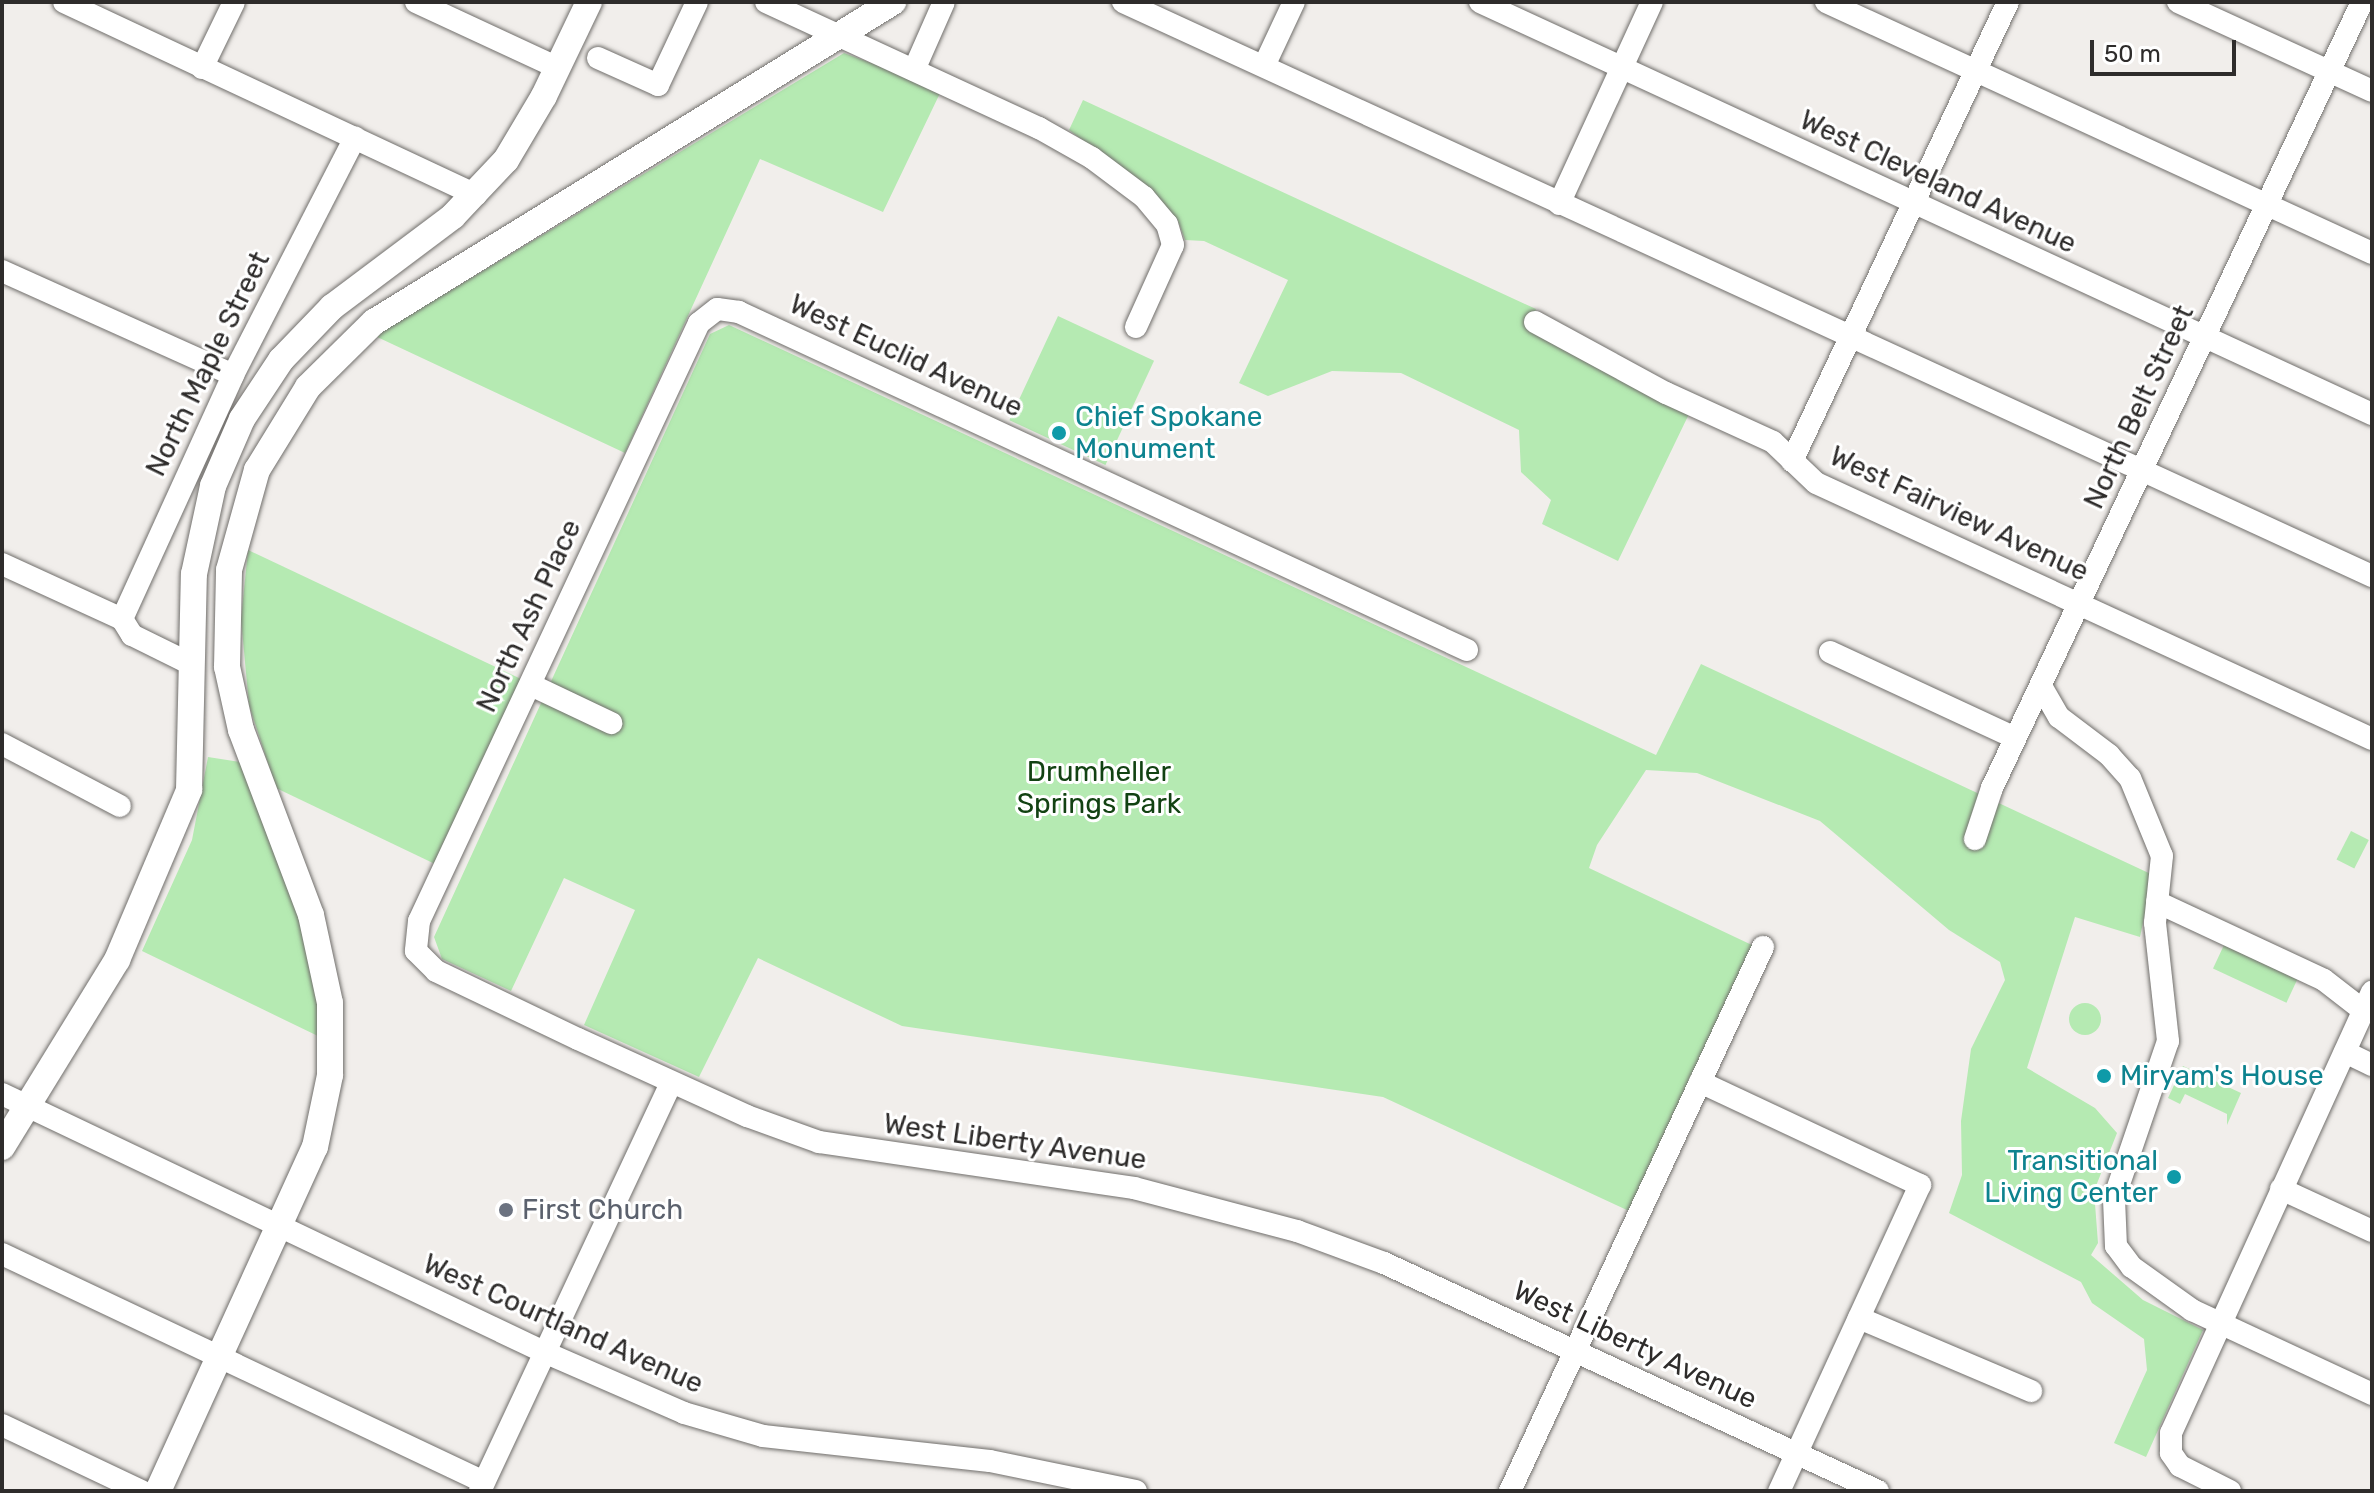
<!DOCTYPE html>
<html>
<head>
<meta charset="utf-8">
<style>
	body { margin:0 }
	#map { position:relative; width:2374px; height:1493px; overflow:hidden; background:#f1eeeb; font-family:Rubik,sans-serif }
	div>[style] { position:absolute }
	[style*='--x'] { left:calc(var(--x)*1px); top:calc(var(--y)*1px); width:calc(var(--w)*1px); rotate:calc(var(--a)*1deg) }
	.green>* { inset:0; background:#b5eab2; transform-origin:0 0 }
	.round { border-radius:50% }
	.roads { filter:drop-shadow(0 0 2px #706e6b) drop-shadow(0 0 2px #706e6b) }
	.minor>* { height:22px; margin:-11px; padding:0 11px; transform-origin:11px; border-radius:11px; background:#fff }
	.major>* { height:26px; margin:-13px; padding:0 13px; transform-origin:13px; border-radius:13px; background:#fff }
	.dots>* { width:22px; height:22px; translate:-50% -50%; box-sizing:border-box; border:4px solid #fff; border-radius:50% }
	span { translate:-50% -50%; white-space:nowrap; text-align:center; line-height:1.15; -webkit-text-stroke:6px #fff; paint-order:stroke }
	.street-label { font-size:28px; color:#2e2c2b }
	.culture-label { font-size:28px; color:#0d838f }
	.left { translate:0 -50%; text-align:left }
	.right { translate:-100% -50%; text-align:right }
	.park-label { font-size:28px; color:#124212 }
	.worship-label { font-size:28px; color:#5b616d }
	.frame { position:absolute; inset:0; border:4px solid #2e2c2b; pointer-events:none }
	.scale { position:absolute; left:2090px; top:40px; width:146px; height:36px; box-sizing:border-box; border:4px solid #2e2c2b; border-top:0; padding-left:10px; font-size:24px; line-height:28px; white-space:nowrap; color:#2e2c2b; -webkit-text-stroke:6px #fff; paint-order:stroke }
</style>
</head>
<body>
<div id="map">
	<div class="green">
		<div style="clip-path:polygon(844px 53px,942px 89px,883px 212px,760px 159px,625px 453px,375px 336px)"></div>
		<div style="clip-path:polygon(1083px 100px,1536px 309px,1529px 328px,1689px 414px,1618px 561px,1542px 524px,1551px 500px,1521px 472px,1519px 430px,1401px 373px,1332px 371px,1268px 396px,1239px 383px,1288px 280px,1204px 241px,1185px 240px,1178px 221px,1145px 188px,1069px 130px)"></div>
		<div style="left:1058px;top:316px;width:106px;height:115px;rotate:25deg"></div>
		<div style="clip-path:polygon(729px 325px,1656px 755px,1701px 664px,2153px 875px,2140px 937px,2075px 917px,2027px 1068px,2095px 1108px,2117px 1133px,2094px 1191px,2098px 1243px,2091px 1255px,2143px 1300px,2203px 1330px,2146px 1457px,2114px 1443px,2147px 1370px,2144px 1339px,2092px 1303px,2081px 1282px,1949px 1213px,1962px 1175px,1961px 1121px,1971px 1049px,2005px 980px,2000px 962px,1949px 930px,1820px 821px,1697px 773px,1646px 770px,1597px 845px,1589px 868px,1754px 946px,1629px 1211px,1383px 1097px,902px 1026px,758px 958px,699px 1077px,584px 1025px,635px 910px,564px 878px,511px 991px,442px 959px,434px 937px,710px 334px)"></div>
		<div style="clip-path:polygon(248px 550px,521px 679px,435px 864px,276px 788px,249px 705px,241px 619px)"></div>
		<div style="clip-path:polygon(208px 757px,240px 762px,301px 922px,318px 1000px,320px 1037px,142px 951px,192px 840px)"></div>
		<div style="left:2351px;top:831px;width:20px;height:32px;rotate:27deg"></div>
		<div style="left:2224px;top:945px;width:81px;height:26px;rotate:25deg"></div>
		<div class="round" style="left:2069px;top:1003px;width:32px;height:32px"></div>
		<div style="clip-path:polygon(2183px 1066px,2241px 1093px,2227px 1125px,2227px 1114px,2185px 1094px,2180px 1104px,2168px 1098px)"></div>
	</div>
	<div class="roads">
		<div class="minor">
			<div style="--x:64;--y:2;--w:455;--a:25.1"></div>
			<div style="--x:416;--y:2;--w:157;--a:24.9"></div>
			<div style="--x:766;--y:2;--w:301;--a:24.8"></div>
			<div style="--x:1039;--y:128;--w:61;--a:29.5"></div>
			<div style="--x:1092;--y:158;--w:65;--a:36.9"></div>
			<div style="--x:1144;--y:197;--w:35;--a:50"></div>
			<div style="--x:1167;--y:224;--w:22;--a:74"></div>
			<div style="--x:1173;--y:245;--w:90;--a:114.3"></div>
			<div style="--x:1123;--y:2;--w:1375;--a:24.68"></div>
			<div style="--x:1480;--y:2;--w:983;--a:24.79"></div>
			<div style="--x:1826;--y:2;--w:601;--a:24.69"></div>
			<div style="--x:2178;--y:2;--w:213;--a:24.6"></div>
			<div style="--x:598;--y:58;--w:66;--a:24.2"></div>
			<div style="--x:658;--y:85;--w:92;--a:-64.8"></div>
			<div style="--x:1264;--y:66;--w:71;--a:-64.9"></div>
			<div style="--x:202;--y:68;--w:73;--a:-64.1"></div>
			<div style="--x:914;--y:70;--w:74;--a:-66.2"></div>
			<div style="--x:1559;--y:204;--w:222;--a:-65.3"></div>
			<div style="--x:2;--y:271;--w:253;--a:24.2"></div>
			<div style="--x:1535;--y:322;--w:149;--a:28.5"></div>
			<div style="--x:1666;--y:393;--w:118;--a:24.6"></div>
			<div style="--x:1773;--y:442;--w:59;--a:43.6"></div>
			<div style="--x:1816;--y:483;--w:612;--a:24.72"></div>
			<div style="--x:1792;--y:461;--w:507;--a:-64.8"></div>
			<div style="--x:2;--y:564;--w:132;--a:24.6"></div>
			<div style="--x:122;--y:619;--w:19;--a:58"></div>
			<div style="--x:132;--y:635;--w:68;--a:26.2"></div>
			<div style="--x:122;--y:619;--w:268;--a:-65.5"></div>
			<div style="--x:233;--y:375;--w:267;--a:-62.8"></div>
			<div style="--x:1467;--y:650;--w:803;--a:-155.1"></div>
			<div style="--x:739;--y:312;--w:22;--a:-172"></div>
			<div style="--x:717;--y:309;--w:23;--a:142"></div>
			<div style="--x:699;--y:323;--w:660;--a:115.09"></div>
			<div style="--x:419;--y:921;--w:30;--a:96"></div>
			<div style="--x:416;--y:951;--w:28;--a:45"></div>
			<div style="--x:436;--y:971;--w:157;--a:25.6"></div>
			<div style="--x:578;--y:1039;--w:186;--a:24.5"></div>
			<div style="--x:747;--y:1116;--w:77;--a:19.9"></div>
			<div style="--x:819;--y:1142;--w:318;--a:8.3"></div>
			<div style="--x:1134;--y:1188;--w:169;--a:14.8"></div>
			<div style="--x:1297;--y:1231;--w:93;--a:20.2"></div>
			<div style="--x:1384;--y:1263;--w:544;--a:24.78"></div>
			<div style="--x:1830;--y:652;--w:204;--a:24.9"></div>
			<div style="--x:531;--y:685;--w:89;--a:25.4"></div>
			<div style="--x:2041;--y:686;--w:36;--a:60"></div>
			<div style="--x:2059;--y:717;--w:63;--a:37.2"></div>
			<div style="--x:2109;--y:755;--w:31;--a:48"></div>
			<div style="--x:2130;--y:778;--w:84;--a:67.7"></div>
			<div style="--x:2162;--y:856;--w:67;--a:96"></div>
			<div style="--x:2155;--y:923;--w:119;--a:83.7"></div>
			<div style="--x:2168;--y:1041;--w:167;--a:108.9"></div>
			<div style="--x:2114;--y:1199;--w:47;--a:87.6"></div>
			<div style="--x:2116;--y:1246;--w:26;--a:53"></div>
			<div style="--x:2132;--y:1267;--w:74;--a:35.6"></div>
			<div style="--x:2192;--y:1310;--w:199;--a:25"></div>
			<div style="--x:2;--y:744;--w:133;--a:27.7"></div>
			<div style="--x:1975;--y:839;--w:54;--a:-71.6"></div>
			<div style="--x:1992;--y:788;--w:869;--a:-64.79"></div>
			<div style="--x:2157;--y:902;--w:184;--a:25"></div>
			<div style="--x:2324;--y:980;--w:51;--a:37.8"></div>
			<div style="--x:2345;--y:1052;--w:30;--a:26"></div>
			<div style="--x:1700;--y:1082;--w:243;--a:25.1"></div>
			<div style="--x:1920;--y:1185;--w:337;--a:114.7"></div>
			<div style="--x:2;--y:1094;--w:600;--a:25.46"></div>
			<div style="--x:544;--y:1352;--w:153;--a:23.5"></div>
			<div style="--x:684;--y:1413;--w:82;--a:16.2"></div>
			<div style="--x:763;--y:1436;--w:228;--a:6.3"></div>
			<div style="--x:990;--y:1461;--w:149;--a:11.6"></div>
			<div style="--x:2281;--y:1189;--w:100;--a:24.8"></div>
			<div style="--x:2;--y:1254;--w:533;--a:25.32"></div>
			<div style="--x:1859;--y:1318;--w:187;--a:23"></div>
			<div style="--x:2;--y:1425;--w:154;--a:25.4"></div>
			<div style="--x:480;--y:1491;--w:450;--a:-64.9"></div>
			<div style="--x:1510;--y:1491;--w:600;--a:-65.06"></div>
			<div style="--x:2230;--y:1491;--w:56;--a:-153.4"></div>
			<div style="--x:2180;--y:1466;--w:16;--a:-125"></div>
			<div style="--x:2171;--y:1453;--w:20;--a:-90"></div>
			<div style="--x:2171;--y:1433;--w:485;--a:-65.5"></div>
		</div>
		<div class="major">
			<div style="--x:2;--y:1147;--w:220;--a:-58.4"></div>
			<div style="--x:117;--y:960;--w:185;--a:-67"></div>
			<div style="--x:189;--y:790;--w:216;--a:-88.7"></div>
			<div style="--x:194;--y:574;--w:90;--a:-77.8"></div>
			<div style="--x:213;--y:486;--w:73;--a:-66.6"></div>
			<div style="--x:242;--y:419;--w:71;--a:-56.5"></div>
			<div style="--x:281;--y:360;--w:74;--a:-46.1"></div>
			<div style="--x:332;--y:307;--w:151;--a:-36.9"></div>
			<div style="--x:453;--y:216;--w:77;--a:-46.6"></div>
			<div style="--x:506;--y:160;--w:74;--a:-59.3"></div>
			<div style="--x:544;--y:96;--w:104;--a:-64.4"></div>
			<div style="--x:158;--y:1491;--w:378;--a:-65.5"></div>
			<div style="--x:315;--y:1147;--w:74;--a:-78.2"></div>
			<div style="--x:330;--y:1075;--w:72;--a:-90"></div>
			<div style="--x:330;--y:1003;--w:90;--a:-102.2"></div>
			<div style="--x:311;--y:915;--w:198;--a:-110.7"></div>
			<div style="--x:241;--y:730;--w:65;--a:-102.5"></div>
			<div style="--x:227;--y:667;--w:97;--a:-88.8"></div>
			<div style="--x:229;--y:570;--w:104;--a:-74.4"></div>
			<div style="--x:257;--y:470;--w:97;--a:-58.4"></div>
			<div style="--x:308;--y:387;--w:93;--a:-44.6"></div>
			<div style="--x:374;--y:322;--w:610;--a:-31.66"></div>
		</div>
	</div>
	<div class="dots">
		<div style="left:1059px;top:433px;background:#0f9aa8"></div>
		<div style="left:2104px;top:1076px;background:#0f9aa8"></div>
		<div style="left:2174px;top:1177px;background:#0f9aa8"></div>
		<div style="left:506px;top:1210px;background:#6b7280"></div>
	</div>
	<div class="street-label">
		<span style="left:1938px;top:182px;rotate:25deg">West Cleveland Avenue</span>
		<span style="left:906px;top:356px;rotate:25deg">West Euclid Avenue</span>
		<span style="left:208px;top:364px;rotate:-64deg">North Maple Street</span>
		<span style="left:2139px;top:407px;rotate:-65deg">North Belt Street</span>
		<span style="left:1959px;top:514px;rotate:25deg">West Fairview Avenue</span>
		<span style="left:529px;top:616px;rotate:-65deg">North Ash Place</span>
		<span style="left:1015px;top:1142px;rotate:8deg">West Liberty Avenue</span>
		<span style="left:563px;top:1324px;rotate:24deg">West Courtland Avenue</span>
		<span style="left:1635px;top:1345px;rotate:25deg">West Liberty Avenue</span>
	</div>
	<div class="culture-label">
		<span class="left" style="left:1075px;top:433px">Chief Spokane<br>Monument</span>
		<span class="left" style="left:2120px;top:1076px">Miryam's House</span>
		<span class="right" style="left:2158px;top:1177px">Transitional<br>Living Center</span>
	</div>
	<div class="park-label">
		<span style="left:1099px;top:788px">Drumheller<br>Springs Park</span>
	</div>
	<div class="worship-label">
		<span class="left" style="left:522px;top:1210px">First Church</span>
	</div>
	<div class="frame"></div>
	<div class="scale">50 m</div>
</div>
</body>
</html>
